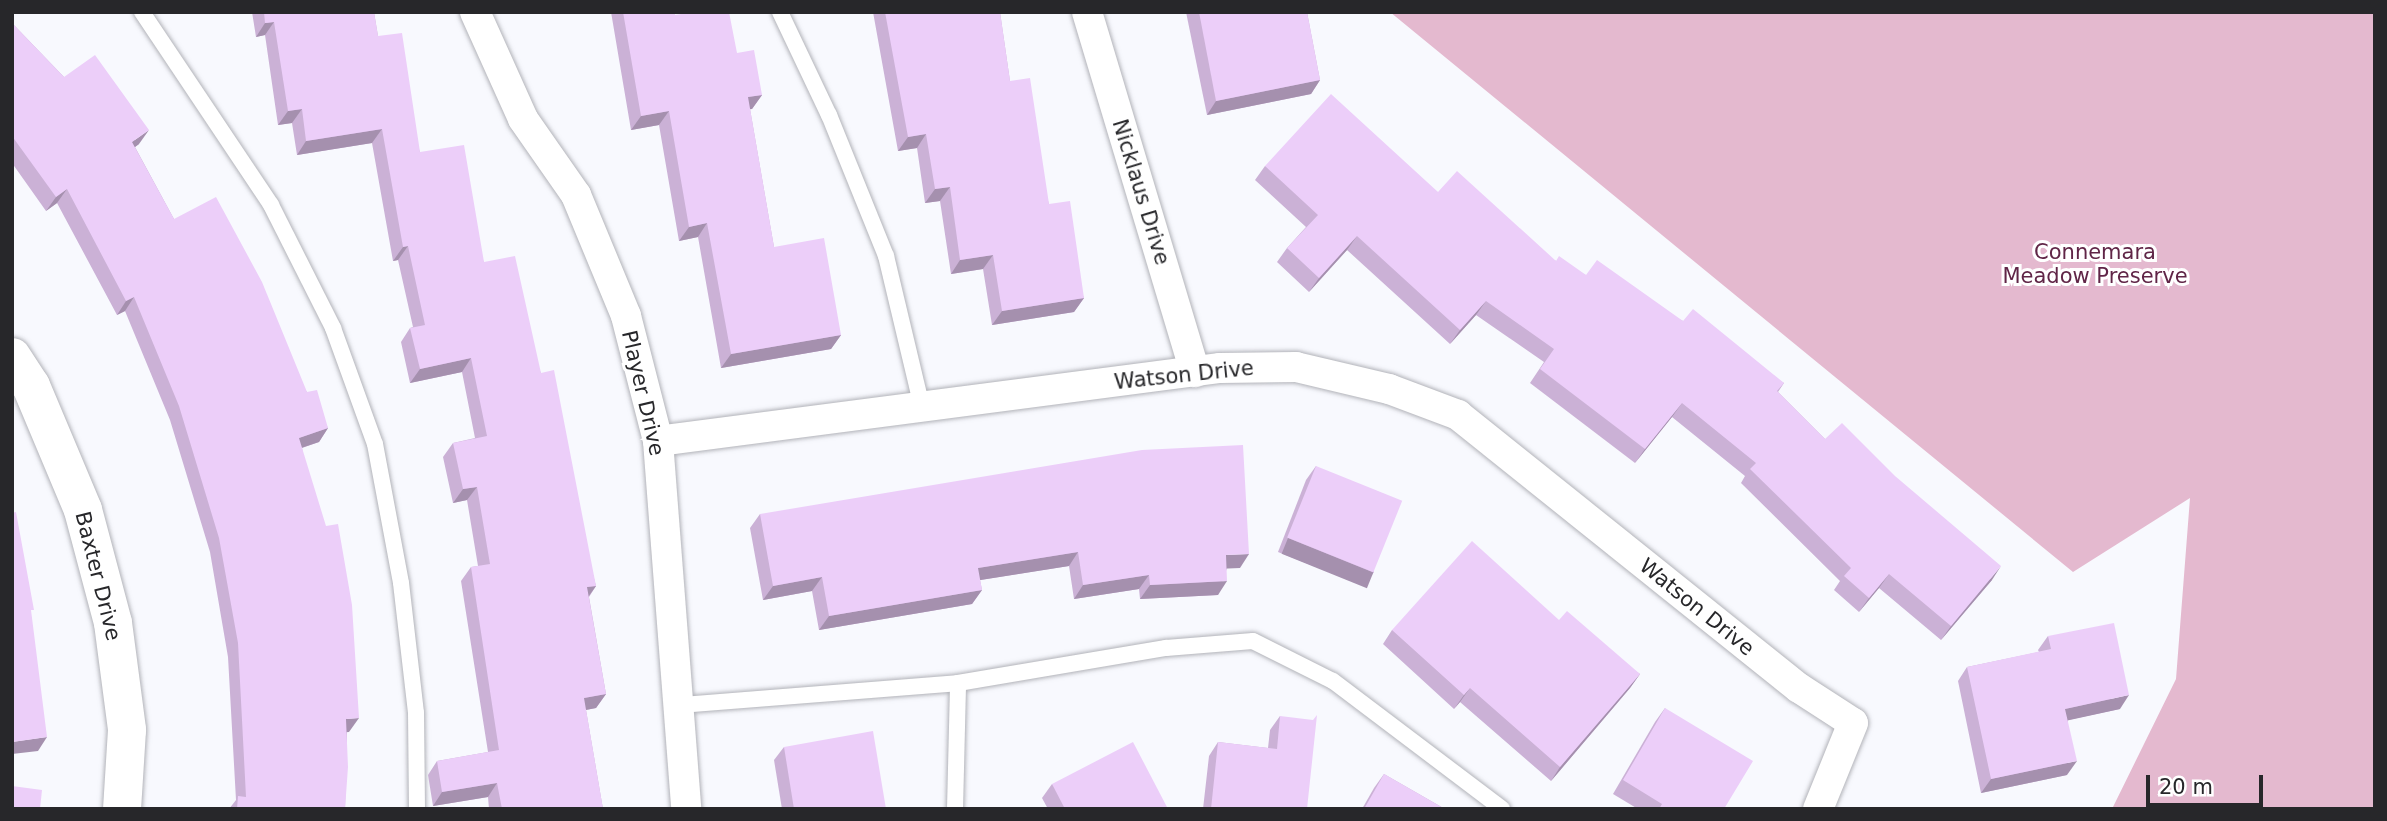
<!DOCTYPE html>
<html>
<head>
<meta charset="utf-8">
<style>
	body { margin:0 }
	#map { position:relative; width:2387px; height:821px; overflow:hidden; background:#f8f9fe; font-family:"DejaVu Sans",sans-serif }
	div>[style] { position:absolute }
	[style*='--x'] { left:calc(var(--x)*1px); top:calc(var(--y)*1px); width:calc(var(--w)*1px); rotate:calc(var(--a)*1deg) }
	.green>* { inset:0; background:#e4b9cf }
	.roads { filter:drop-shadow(0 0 2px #b2b3b9) drop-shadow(0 0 2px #b2b3b9) }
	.service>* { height:16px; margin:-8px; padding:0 8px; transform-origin:8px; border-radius:8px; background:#fff }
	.minor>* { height:30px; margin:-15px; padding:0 15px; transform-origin:15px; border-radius:15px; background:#fff }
	.tertiary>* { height:38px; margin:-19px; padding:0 19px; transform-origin:19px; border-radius:19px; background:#fff }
	.wall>* { inset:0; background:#cbb1d6 }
	.shaded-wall>* { inset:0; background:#a590ae; transform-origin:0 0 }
	.building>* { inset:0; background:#eccef9; transform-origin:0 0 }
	span { translate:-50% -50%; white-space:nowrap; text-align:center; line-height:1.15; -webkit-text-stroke:6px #fff; paint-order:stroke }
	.street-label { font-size:21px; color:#27272a }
	.park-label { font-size:21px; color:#602547 }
	.frame { position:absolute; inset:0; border:14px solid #27272a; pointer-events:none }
	.scale { position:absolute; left:2146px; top:775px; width:117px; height:32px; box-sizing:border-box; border:4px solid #27272a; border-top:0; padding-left:9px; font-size:21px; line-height:24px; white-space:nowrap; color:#27272a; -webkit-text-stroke:5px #fff; paint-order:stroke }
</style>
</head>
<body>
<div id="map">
	<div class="green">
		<div style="clip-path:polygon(1390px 12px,2375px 12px,2375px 809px,2112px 809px,2176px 679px,2190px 498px,2073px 572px)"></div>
	</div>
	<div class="roads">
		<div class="service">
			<div style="--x:142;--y:12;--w:232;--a:56.2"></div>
			<div style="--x:271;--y:205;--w:138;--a:63.2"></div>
			<div style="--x:333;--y:328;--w:123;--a:70.1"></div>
			<div style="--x:375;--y:444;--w:141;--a:79.4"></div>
			<div style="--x:401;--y:583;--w:131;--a:83.4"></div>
			<div style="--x:416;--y:713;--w:96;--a:89.4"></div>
			<div style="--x:780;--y:12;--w:114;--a:64.6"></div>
			<div style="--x:829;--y:115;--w:152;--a:68"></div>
			<div style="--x:886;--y:256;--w:155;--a:76.6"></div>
			<div style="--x:681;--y:705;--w:278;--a:-4.5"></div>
			<div style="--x:958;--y:683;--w:211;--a:-9.6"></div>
			<div style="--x:1166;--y:648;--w:87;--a:-4.6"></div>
			<div style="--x:1253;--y:641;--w:89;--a:26.6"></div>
			<div style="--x:1333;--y:681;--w:212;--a:37.1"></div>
			<div style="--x:955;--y:809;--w:126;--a:-88.6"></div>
		</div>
		<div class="minor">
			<div style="--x:475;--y:12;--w:117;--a:65.8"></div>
			<div style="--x:523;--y:119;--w:93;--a:55.1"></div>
			<div style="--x:576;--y:195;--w:131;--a:67.5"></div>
			<div style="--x:626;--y:316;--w:129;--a:75.6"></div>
			<div style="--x:658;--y:441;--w:369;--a:85.6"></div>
			<div style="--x:1087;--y:12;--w:376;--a:73.3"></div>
			<div style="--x:658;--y:441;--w:567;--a:-7.4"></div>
			<div style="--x:1220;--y:368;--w:76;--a:-0.8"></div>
			<div style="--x:1296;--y:367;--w:96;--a:13.3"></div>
			<div style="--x:1389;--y:389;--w:74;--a:20.6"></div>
			<div style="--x:1458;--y:415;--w:437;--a:38.7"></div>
			<div style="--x:1799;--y:688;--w:64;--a:32.9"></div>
			<div style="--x:1853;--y:723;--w:93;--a:112.1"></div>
		</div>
		<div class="tertiary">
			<div style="--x:12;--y:357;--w:35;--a:57"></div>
			<div style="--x:31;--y:386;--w:134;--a:67.2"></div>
			<div style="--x:83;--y:510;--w:117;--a:75.1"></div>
			<div style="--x:113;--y:623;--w:108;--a:82.5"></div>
			<div style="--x:127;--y:730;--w:79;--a:93.6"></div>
		</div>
	</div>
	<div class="wall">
		<div style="clip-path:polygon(252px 12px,374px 12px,378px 36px,420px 152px,484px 262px,541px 373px,596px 586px,589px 597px,606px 694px,596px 708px,586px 710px,603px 809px,489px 809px,488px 797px,433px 806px,428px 775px,437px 761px,488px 752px,461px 581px,471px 567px,478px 566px,467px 500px,453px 503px,443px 457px,453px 443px,475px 438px,462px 372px,410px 383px,401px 342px,410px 328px,413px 327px,398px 260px,393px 261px,372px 143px,297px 155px,292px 123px,278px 125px,265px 35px,256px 37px)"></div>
		<div style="clip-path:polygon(611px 12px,675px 12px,675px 15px,737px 53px,762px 95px,752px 109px,750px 109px,774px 247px,841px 335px,831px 349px,721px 368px,698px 237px,679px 241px,659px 125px,631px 130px)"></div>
		<div style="clip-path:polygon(873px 12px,1000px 12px,1010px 81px,1049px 204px,1084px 298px,1074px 312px,992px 325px,983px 269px,951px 274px,940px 201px,925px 203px,917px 148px,898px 151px)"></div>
		<div style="clip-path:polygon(1186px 12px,1307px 12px,1320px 80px,1311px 94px,1207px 115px)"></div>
		<div style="clip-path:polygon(12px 23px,64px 77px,139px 144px,135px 147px,174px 219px,307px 392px,328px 428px,319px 442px,302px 448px,349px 732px,347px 732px,345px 809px,229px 809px,236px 800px,228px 657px,210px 552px,170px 420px,125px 311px,117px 315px,57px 203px,46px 211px,12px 163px)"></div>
		<div style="clip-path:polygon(1265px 166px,1438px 192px,1556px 261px,1683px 321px,1784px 383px,1778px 392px,1825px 439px,1992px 580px,1941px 640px,1879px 588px,1859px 612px,1834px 590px,1840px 581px,1741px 483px,1745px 476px,1672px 417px,1635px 463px,1530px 383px,1544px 362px,1476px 315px,1450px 344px,1347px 250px,1309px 292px,1277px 262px,1287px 248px,1306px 227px,1255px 180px)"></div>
		<div style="clip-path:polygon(1316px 466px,1374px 572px,1364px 586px,1278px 552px,1306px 480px)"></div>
		<div style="clip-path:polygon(760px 514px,1240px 568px,1227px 568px,1218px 595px,1140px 599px,1139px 589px,1074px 599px,1069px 566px,980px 580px,982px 590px,972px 604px,819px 630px,812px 591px,763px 600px,750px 528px)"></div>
		<div style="clip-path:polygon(1559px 620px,1640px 674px,1630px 688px,1551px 781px,1460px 702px,1454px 709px,1383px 644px,1392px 630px)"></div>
		<div style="clip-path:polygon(2048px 636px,2120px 709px,2068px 720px,2067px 775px,1981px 793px,1958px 681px,1967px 667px,2039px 652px,2038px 650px)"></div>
		<div style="clip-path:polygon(1665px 708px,1724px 809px,1638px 809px,1613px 794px,1655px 722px)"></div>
		<div style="clip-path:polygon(1280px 716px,1307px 809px,1203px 809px,1209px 756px,1218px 742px,1268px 748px,1270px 730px)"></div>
		<div style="clip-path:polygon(784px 747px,886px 809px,782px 809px,774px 760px)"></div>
		<div style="clip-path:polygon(1384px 774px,1445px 809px,1362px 809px,1374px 788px)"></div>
		<div style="clip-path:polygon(1052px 784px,1168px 809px,1048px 809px,1042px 798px)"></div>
	</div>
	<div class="shaded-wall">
		<div style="clip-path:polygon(274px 22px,265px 35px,256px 37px,265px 23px)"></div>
		<div style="clip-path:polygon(1320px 80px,1311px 94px,1207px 115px,1216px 101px)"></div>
		<div style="clip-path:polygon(762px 95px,752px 109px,738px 111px,748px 97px)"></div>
		<div style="clip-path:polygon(302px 109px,292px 123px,278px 125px,288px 111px)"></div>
		<div style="clip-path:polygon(669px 111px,659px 125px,631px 130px,641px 116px)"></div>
		<div style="clip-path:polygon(382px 129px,372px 143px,297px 155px,306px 141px)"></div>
		<div style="clip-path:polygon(149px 130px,139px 144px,123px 156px,132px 142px)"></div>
		<div style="clip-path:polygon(926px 134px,917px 148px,898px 151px,908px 137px)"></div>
		<div style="clip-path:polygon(950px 187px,940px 201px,925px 203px,935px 189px)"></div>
		<div style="clip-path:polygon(67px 189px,57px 203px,46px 211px,56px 197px)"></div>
		<div style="clip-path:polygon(707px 223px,698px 237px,679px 241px,689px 227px)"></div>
		<div style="clip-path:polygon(1357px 236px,1347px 250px,1309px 292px,1319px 278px)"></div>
		<div style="clip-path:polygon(408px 246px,398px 260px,393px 261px,403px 247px)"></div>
		<div style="clip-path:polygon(993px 255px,983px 269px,951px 274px,960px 260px)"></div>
		<div style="clip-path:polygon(134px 297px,125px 311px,117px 315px,126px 301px)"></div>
		<div style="clip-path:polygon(1084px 298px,1074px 312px,992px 325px,1002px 311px)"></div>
		<div style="clip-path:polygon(1486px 301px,1476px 315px,1450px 344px,1460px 330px)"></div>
		<div style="clip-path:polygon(841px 335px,831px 349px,721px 368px,731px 354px)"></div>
		<div style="clip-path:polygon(471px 358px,462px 372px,410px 383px,420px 369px)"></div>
		<div style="clip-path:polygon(1682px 403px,1672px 417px,1635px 463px,1645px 449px)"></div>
		<div style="clip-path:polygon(328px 428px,319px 442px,289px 452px,299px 438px)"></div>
		<div style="clip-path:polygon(477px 487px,467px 500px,453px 503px,463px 489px)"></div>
		<div style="left:1288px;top:538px;width:92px;height:17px;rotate:22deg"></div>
		<div style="clip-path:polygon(1078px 552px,1069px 566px,968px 582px,978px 568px)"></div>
		<div style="clip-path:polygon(1249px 554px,1240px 568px,1216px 569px,1226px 555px)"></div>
		<div style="clip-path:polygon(2001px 566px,1992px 580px,1941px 640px,1951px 626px)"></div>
		<div style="clip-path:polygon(1889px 574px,1879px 588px,1859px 612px,1869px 598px)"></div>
		<div style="clip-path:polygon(1149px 575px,1139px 589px,1074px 599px,1083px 585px)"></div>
		<div style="clip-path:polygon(822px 577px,812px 591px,763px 600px,773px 586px)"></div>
		<div style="clip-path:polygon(1227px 581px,1218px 595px,1140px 599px,1150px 585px)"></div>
		<div style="clip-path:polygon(596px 586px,586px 600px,587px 587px)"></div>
		<div style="clip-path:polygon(982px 590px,972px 604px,819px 630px,829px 616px)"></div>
		<div style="clip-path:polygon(1640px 674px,1630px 688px,1551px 781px,1560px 767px)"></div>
		<div style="clip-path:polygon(1470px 688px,1460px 702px,1454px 709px,1464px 695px)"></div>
		<div style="clip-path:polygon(606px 694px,596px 708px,575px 712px,584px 698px)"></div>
		<div style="clip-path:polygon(2129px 695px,2120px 709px,2056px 723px,2065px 709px)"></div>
		<div style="clip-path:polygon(359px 718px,349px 732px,336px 733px,346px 719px)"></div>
		<div style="clip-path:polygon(47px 737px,38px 751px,12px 754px,12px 742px)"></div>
		<div style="clip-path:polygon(2077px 761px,2067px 775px,1981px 793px,1991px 779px)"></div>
		<div style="clip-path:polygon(497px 783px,488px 797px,433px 806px,442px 792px)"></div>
	</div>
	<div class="building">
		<div style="clip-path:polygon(264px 12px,374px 12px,378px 36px,402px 33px,420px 152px,464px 145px,484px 262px,515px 256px,541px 373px,554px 370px,596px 586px,587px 587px,606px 694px,584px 698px,603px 809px,502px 809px,497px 783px,442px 792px,437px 761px,499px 750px,471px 567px,490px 564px,477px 487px,463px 489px,453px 443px,487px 436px,471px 358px,420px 369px,410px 328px,425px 325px,408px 246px,403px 247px,382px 129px,306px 141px,302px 109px,288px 111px,274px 22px,265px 23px)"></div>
		<div style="clip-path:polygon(623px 12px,675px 12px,675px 15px,693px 12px,729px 12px,737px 53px,754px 50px,762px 95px,748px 97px,774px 247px,824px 238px,841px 335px,731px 354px,707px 223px,689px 227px,669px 111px,641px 116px)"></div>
		<div style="clip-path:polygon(885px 12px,1000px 12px,1010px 81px,1030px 78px,1049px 204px,1070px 201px,1084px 298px,1002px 311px,993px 255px,960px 260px,950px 187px,935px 189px,926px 134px,908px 137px)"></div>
		<div style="clip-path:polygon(1199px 12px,1307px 12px,1320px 80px,1216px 101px)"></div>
		<div style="clip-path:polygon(12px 23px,64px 77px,95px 55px,149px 130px,132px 142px,174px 219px,216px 197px,262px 282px,307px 392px,317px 390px,328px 428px,299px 438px,326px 526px,338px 524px,352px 605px,359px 718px,346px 719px,348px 767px,345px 809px,237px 809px,238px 796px,246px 797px,238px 643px,219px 538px,179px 406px,134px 297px,126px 301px,67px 189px,56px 197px,12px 136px)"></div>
		<div style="clip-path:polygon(1331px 94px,1438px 192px,1457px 171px,1556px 261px,1559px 256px,1586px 275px,1597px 260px,1683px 321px,1693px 309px,1784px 383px,1777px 391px,1825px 439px,1842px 423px,1895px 476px,2001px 566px,1951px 626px,1889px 574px,1869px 598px,1844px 576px,1851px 568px,1750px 469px,1756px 463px,1682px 403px,1645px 449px,1540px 369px,1554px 349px,1486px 301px,1460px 330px,1357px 236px,1319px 278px,1287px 248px,1318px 215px,1265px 166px)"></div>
		<div style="clip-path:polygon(1243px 445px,1249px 554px,1226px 555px,1227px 581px,1150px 585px,1149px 575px,1083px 585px,1078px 552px,978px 568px,982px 590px,829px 616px,822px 577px,773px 586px,760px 514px,1142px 450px)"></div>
		<div style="left:1316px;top:466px;width:93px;height:77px;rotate:22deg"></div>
		<div style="clip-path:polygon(16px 512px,34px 610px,31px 610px,47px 737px,12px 742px,12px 513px)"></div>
		<div style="clip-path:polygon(1472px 541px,1559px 620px,1567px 611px,1640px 674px,1560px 767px,1470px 688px,1464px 695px,1392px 630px)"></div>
		<div style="clip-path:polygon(2114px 623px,2129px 695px,2065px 709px,2077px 761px,1991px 779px,1967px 667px,2051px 649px,2048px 636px)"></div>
		<div style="clip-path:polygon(1665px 708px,1753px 761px,1724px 809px,1659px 809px,1662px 804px,1623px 780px)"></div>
		<div style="clip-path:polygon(1317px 715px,1307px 809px,1211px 809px,1218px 742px,1277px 749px,1280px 716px,1313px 720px)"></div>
		<div style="clip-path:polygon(873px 731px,886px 809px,794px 809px,784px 747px)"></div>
		<div style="clip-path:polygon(1133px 742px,1168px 809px,1065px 809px,1052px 784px)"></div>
		<div style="clip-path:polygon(1384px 774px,1445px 809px,1364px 809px)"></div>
		<div style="clip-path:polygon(12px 786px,42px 790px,40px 809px,12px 809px)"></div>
	</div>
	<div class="street-label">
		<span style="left:1141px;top:192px;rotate:73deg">Nicklaus Drive</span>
		<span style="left:1184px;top:375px;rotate:-6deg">Watson Drive</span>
		<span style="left:643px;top:393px;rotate:77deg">Player Drive</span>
		<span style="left:98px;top:576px;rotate:76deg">Baxter Drive</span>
		<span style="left:1697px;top:607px;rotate:39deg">Watson Drive</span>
	</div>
	<div class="park-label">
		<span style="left:2095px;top:264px">Connemara<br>Meadow Preserve</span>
	</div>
	<div class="frame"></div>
	<div class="scale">20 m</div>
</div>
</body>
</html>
